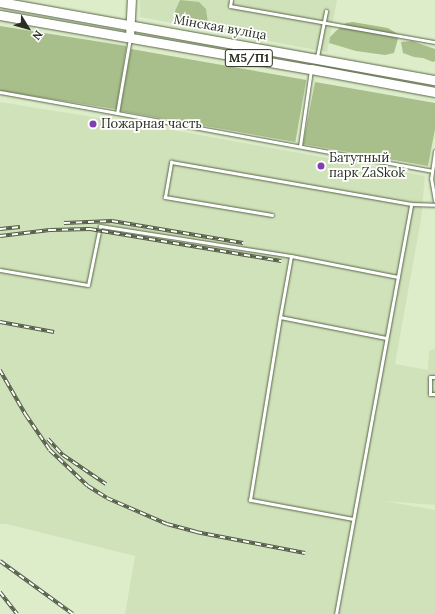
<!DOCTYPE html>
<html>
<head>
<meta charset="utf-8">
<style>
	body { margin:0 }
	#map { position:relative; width:435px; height:614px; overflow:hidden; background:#ddedca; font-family:Lora,serif }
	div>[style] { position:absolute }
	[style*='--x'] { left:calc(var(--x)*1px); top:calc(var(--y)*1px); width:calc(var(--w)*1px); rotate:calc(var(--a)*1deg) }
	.built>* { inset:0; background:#d0e2b9 }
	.green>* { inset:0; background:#a8be8b; transform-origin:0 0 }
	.roads { filter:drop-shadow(0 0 1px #586647) drop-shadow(0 0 1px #586647) }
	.lane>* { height:3px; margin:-1.5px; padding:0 1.5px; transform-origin:1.5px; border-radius:1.5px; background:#fff }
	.secondary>* { height:8px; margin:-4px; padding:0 4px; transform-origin:4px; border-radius:4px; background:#fff }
	.primary>* { height:9px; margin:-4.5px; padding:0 4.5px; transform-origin:4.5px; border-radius:4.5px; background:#fff }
	.rail>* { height:3.5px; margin-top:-1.75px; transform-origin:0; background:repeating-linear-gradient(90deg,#fff 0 6px,#555d4a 0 12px); box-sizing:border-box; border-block:1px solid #555d4a }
	.dots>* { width:11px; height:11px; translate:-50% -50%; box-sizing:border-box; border:2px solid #fff; border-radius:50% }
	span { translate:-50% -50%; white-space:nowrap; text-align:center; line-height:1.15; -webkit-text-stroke:3.5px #fff; paint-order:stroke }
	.shield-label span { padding:1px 3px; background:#fff; border:1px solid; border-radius:3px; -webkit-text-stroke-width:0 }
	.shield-label { font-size:12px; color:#292f21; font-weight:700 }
	.street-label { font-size:13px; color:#292f21 }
	.poi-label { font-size:13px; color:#292f21 }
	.left { translate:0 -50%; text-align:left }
	.north { position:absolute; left:8px; top:8px; width:40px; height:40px; -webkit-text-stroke:3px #fff; paint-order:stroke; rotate:127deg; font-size:11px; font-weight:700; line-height:16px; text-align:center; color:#292f21 }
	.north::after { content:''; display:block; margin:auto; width:14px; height:18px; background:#292f21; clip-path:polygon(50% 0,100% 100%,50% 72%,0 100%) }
</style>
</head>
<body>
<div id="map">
	<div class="built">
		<div style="clip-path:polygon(140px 0,337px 0,327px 52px,140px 17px)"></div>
		<div style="clip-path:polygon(0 102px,173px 130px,425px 176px,421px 219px,395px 364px,428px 370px,429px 351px,435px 349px,435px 505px,384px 501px,435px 510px,435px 614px,125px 614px,135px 556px,7px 524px,0 524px)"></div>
	</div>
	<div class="green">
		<div style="clip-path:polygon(180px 0,199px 2px,206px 9px,208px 23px,176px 19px,175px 11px)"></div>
		<div style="clip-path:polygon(353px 22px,388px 28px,399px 35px,394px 53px,385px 55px,356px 51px,329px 43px,330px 37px,336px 31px,346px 23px)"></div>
		<div style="left:0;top:26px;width:128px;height:64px;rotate:9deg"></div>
		<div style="clip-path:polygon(412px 41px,435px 49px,435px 61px,433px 62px,423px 58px,414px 57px,403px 53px,401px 42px)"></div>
		<div style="left:131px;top:49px;width:178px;height:63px;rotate:10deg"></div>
		<div style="clip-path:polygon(315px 82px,435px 103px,435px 129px,428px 166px,303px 144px)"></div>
	</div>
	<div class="roads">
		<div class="lane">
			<div style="--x:231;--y:0;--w:6;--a:99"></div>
			<div style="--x:230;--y:6;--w:208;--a:10"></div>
			<div style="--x:130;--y:38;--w:76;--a:99.8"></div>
			<div style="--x:117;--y:113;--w:320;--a:10.4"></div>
			<div style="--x:317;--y:57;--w:47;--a:-78.9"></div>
			<div style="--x:0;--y:92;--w:119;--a:10.2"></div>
			<div style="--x:300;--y:146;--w:77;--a:-81.8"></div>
			<div style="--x:435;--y:151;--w:27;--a:98"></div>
			<div style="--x:431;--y:178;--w:23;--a:80"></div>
			<div style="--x:272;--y:215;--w:109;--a:-170.5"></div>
			<div style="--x:165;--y:197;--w:36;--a:-80"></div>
			<div style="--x:171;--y:162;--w:244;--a:9.9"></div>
			<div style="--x:411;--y:204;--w:24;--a:2"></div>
			<div style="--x:0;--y:270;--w:89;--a:9.7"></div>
			<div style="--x:88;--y:285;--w:60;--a:-78.5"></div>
			<div style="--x:100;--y:226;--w:193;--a:8.9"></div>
			<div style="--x:280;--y:317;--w:62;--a:-79.8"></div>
			<div style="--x:291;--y:256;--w:109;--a:11.1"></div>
			<div style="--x:435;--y:377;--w:5;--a:180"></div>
			<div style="--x:430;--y:377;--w:17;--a:90"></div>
			<div style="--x:430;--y:394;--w:5;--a:0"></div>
			<div style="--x:353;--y:519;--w:105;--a:-169.5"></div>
			<div style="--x:250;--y:500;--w:185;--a:-80.7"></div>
			<div style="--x:280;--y:317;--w:108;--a:11.2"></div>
			<div style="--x:336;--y:614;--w:417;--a:-79.6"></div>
		</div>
		<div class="secondary">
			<div style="--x:130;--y:37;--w:37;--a:-87"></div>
		</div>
		<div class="primary">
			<div style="--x:0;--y:2;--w:442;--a:10.2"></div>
			<div style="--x:0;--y:15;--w:316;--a:9.9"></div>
			<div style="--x:311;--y:69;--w:126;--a:10.5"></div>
		</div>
	</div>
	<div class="rail">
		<div style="--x:64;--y:223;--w:48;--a:-2.4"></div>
		<div style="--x:112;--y:221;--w:133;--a:9.5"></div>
		<div style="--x:0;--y:229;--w:20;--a:-6"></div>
		<div style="--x:0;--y:236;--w:50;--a:-6.8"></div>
		<div style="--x:50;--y:230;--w:40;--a:-1.4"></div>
		<div style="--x:90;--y:229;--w:194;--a:9.5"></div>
		<div style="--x:0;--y:322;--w:55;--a:10.5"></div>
		<div style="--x:0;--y:370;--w:52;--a:60"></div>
		<div style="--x:26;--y:415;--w:42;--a:55.6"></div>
		<div style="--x:50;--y:450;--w:52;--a:43.5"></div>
		<div style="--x:88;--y:486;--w:22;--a:32"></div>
		<div style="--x:107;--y:498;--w:65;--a:23.4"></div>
		<div style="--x:167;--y:524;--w:30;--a:15"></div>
		<div style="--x:196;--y:532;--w:111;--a:10.9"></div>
		<div style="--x:48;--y:439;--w:22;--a:47"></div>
		<div style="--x:63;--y:455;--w:52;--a:34"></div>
		<div style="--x:0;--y:561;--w:90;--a:36"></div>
		<div style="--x:0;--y:592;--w:28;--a:52"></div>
	</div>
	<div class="dots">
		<div style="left:93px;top:124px;background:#823fb4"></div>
		<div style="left:321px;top:166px;background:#823fb4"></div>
	</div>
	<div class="shield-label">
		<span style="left:249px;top:58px">М5/П1</span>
	</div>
	<div class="street-label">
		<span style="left:220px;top:28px;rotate:10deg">Мінская вуліца</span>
	</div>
	<div class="poi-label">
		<span class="left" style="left:101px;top:124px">Пожарная часть</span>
		<span class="left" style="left:329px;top:166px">Батутный<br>парк ZaSkok</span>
	</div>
	<div class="north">N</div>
</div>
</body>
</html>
